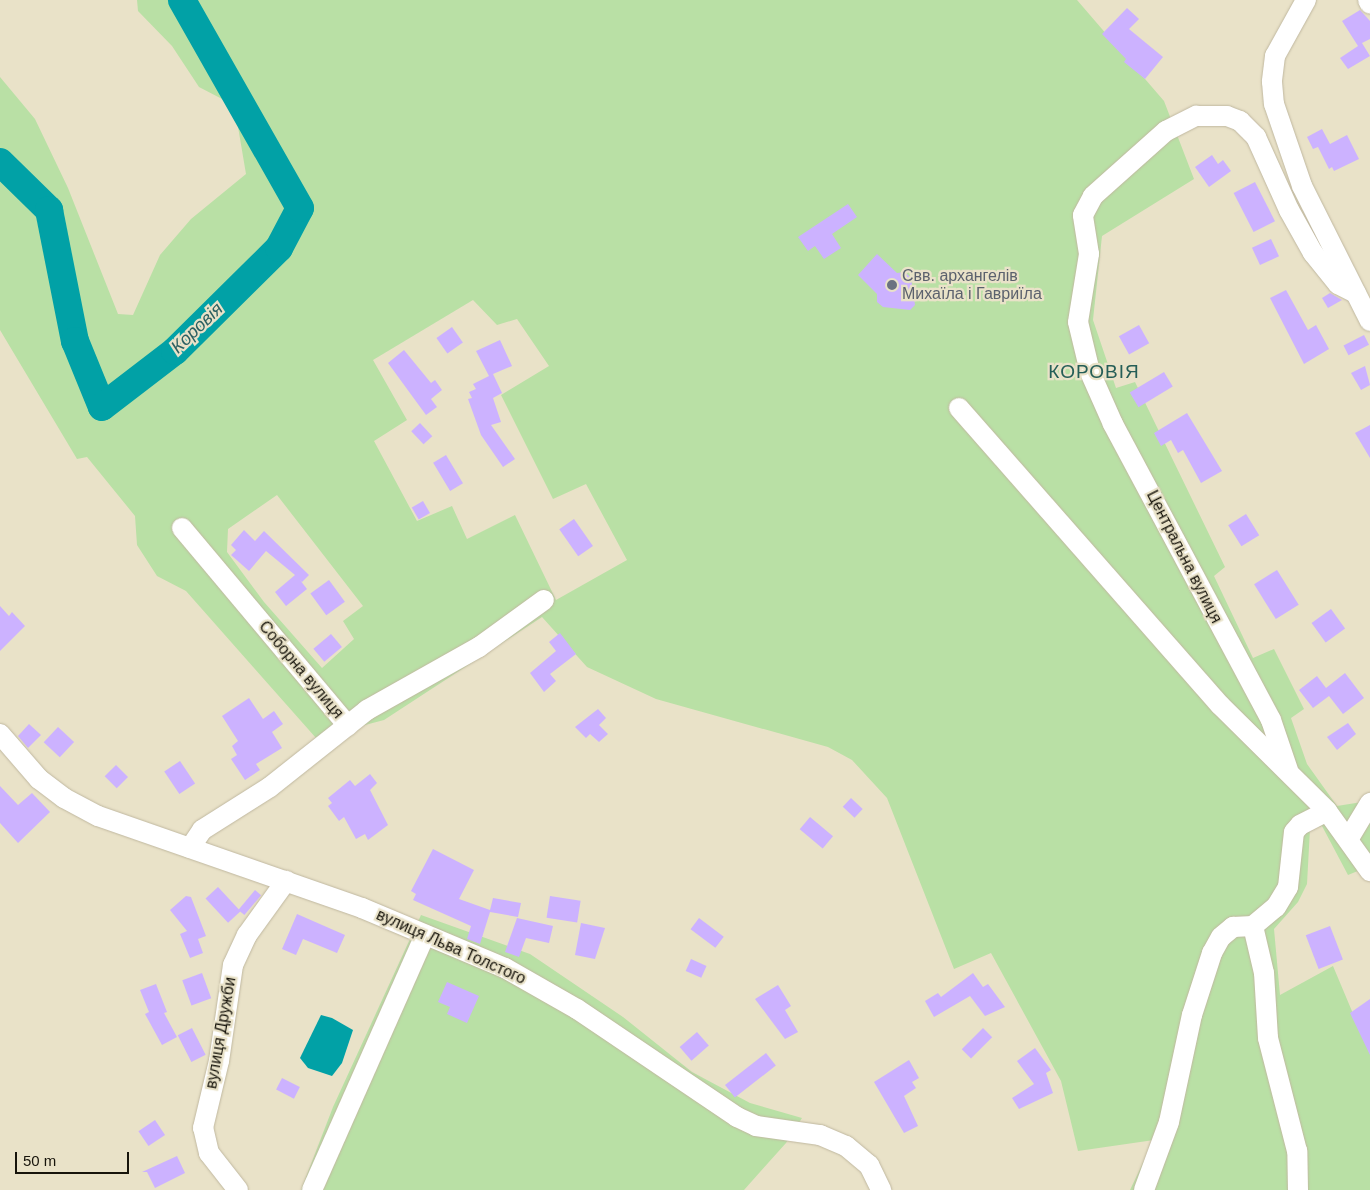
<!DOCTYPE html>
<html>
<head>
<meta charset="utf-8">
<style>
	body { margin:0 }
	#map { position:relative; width:1370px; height:1190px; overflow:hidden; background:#e9e2c8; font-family:Arial,sans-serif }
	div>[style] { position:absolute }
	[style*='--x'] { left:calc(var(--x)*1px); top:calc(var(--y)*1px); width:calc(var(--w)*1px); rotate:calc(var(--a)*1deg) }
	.green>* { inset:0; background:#b9e0a5 }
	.water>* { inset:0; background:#01a1a6 }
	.river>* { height:28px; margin:-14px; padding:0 14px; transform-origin:14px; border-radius:14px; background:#01a1a6 }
	.building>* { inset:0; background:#ccb2ff; transform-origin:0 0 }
	.roads { filter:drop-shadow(0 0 1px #c0b8a0) drop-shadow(0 0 1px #c0b8a0) }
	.minor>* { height:20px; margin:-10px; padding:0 10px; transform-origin:10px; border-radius:10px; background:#fff }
	.dots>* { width:14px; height:14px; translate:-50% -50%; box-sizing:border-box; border:2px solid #e9e2c8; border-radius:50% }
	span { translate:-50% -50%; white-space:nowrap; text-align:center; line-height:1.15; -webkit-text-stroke:4.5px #e9e2c8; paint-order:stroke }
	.worship-label { font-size:16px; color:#5b616d }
	.left { translate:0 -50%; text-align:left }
	.street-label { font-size:16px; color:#17140b }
	.water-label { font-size:18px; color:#2c6062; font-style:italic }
	.quarter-label { font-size:19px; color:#255e57; letter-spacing:1px }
	.scale { position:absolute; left:15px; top:1152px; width:114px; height:22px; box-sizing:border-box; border:2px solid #17140b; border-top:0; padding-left:6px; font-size:15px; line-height:18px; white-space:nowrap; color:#17140b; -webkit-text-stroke:4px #e9e2c8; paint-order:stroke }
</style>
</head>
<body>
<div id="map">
	<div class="green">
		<div style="clip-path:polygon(evenodd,137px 0,1077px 0,1164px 101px,1194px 179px,1102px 236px,1093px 320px,1116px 388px,1135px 382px,1225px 567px,1214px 576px,1253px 658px,1274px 649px,1304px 709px,1291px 718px,1307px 764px,1337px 806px,1362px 802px,1370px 822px,1370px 866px,1348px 875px,1322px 826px,1310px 829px,1307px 884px,1298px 902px,1274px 929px,1280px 995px,1333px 966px,1370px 1054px,1370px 1190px,1130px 1190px,1154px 1140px,1078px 1151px,1061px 1081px,991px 953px,954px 969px,887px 798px,852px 760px,828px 747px,656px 699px,587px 667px,542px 617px,384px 720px,316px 738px,186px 591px,157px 576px,137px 545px,135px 516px,87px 457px,77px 459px,0 330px,0 77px,35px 119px,68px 188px,118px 314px,133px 315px,160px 255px,191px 219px,246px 174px,236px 115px,224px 100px,199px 87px,172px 46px,138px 11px,137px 0,473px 300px,497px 325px,517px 319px,549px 366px,501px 395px,553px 499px,586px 484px,627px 560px,556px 600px,515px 515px,467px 539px,452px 506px,417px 521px,374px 441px,407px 420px,373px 360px,473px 300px,137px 0,277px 495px,363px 606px,343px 621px,354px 639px,322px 668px,264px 602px,227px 552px,228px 529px,277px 495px)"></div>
		<div style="clip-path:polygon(421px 915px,530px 954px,623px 1017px,692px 1072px,750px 1103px,802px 1118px,786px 1143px,744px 1190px,301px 1190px,333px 1107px)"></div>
	</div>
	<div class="water">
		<div style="clip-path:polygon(321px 1015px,332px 1018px,353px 1030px,342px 1063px,332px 1076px,308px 1068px,300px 1058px)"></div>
	</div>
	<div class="river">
		<div style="--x:0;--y:162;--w:69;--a:44.4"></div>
		<div style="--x:49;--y:210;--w:134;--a:78.8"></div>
		<div style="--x:75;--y:341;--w:71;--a:67.8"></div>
		<div style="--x:102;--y:407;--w:92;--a:-37.5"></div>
		<div style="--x:175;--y:351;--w:146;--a:-44.7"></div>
		<div style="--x:279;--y:248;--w:45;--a:-62.3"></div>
		<div style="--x:300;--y:208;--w:239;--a:-119.6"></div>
	</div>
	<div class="building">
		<div style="clip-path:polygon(1127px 8px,1139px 19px,1129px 29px,1163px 57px,1145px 79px,1124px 62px,1126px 59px,1102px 34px)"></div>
		<div style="clip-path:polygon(1360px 10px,1370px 21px,1370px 39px,1362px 43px,1370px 56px,1348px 69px,1340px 58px,1358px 46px,1342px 21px)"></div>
		<div style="clip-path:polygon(1322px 129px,1330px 144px,1347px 135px,1359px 159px,1334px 171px,1332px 167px,1329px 169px,1318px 147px,1313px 149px,1307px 137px)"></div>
		<div style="clip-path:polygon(1212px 155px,1218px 164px,1223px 160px,1231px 171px,1209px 187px,1195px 167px)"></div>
		<div style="left:1255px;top:182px;width:44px;height:24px;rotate:63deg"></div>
		<div style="clip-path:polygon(848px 204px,857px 217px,832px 234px,841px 248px,824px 259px,815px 246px,808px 251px,798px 237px)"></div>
		<div style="left:1271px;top:239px;width:19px;height:21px;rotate:65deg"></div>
		<div style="clip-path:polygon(877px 254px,897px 273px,905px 272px,911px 278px,915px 305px,910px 310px,883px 307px,877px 302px,877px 294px,858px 275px)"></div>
		<div style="clip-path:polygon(1286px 290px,1308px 330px,1316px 325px,1329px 349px,1304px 364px,1270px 298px)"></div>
		<div style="clip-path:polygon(1330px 293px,1342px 300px,1328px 308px,1322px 298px)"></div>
		<div style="left:1139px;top:325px;width:21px;height:23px;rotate:61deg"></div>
		<div style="left:452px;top:327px;width:19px;height:19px;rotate:55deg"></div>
		<div style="left:1364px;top:335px;width:11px;height:23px;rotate:63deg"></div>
		<div style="clip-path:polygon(500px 340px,512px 366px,493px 374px,502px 393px,493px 398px,501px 422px,491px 425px,515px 459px,503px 467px,481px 435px,468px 399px,472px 398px,469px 392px,476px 389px,473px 384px,489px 376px,476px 351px)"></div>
		<div style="clip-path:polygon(404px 350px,431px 383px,435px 380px,442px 390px,431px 399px,437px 407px,426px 415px,388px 363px)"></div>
		<div style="clip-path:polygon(1365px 366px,1370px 385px,1361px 390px,1351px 373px)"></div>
		<div style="left:1164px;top:372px;width:17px;height:40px;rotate:59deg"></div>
		<div style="clip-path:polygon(1187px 413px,1222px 471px,1201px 483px,1183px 450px,1178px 453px,1171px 440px,1161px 446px,1154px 433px)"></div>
		<div style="left:420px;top:423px;width:18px;height:12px;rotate:47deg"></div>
		<div style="clip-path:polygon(1370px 425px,1370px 458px,1355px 433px)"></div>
		<div style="left:446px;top:455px;width:33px;height:15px;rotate:59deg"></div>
		<div style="left:423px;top:501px;width:14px;height:13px;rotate:60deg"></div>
		<div style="left:1246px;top:514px;width:25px;height:21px;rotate:58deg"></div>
		<div style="left:574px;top:519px;width:33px;height:18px;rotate:55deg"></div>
		<div style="clip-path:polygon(244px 530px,255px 541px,264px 531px,309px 575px,302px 582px,300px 580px,307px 589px,286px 606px,275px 592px,295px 575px,266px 551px,249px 571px,231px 555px,236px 550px,231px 545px)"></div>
		<div style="left:1277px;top:570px;width:41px;height:27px;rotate:58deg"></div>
		<div style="left:329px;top:580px;width:27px;height:23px;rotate:54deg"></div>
		<div style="clip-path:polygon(0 606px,9px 616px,12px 612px,25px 626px,0 651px)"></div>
		<div style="left:1331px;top:609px;width:24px;height:24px;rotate:54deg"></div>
		<div style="clip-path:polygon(560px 633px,576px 654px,550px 674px,556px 681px,544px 692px,530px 673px,556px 651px,549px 642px)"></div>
		<div style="left:331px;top:634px;width:17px;height:23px;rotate:50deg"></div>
		<div style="clip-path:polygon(1345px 673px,1364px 698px,1343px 714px,1329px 696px,1313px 708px,1299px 690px,1317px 676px,1326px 688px)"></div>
		<div style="clip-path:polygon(249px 698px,263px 719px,274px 711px,283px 724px,272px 732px,282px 748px,256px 764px,260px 770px,245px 780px,231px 759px,237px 755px,232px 746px,238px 741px,222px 716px)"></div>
		<div style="clip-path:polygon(598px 709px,606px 718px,599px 725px,608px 734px,599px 742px,590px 734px,586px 738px,575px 727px)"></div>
		<div style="clip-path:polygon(1348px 723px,1356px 734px,1337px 750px,1327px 737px)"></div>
		<div style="clip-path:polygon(29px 724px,41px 735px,28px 748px,18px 736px)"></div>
		<div style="left:58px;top:727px;width:22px;height:21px;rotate:43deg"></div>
		<div style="left:180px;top:761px;width:27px;height:19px;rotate:56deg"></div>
		<div style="left:116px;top:765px;width:17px;height:16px;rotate:45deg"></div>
		<div style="clip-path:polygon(370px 774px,377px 783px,370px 790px,388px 825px,368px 840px,365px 834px,356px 839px,344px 817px,339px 821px,328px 806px,332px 803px,328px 798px,350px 780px,355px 786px)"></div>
		<div style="clip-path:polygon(0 786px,18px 805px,32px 793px,50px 812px,18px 843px,0 823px)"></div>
		<div style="left:851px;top:798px;width:16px;height:12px;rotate:43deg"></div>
		<div style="left:810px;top:817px;width:30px;height:16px;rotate:40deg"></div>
		<div style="clip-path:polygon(433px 849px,474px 870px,459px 899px,490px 910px,493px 898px,521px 903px,518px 917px,490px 912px,480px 944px,467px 939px,471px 926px,413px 900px,416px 894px,411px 891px)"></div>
		<div style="left:218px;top:887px;width:33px;height:17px;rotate:47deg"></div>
		<div style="left:255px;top:890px;width:8px;height:26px;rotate:40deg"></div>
		<div style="clip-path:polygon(186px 896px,191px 897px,206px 936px,198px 939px,203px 953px,190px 958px,180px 934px,187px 931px,170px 910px)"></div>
		<div style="left:550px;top:896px;width:31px;height:22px;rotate:9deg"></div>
		<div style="clip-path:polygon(297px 914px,345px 935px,337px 953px,303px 939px,296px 955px,282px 949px)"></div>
		<div style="clip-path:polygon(517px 918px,553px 926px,549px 943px,526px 938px,519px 957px,505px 952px)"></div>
		<div style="left:699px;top:918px;width:31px;height:14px;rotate:37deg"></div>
		<div style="clip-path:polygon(581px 923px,605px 928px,595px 959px,575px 955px)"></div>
		<div style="left:1330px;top:926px;width:36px;height:26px;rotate:69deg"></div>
		<div style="left:691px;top:959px;width:17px;height:13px;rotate:24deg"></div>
		<div style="left:202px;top:973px;width:27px;height:21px;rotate:70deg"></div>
		<div style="clip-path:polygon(973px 973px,983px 987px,988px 984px,1005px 1007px,985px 1016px,970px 996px,934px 1017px,925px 1001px,938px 993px,941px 997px)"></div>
		<div style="clip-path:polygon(447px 982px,479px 996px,467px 1023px,447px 1014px,450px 1007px,438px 1002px)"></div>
		<div style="clip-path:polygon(156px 984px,167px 1012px,164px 1013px,177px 1037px,162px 1045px,145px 1014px,149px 1012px,140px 990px)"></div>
		<div style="clip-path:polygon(778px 985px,791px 1006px,785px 1010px,798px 1032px,785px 1039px,755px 999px)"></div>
		<div style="clip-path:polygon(1370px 999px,1370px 1055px,1350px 1013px)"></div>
		<div style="left:192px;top:1028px;width:30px;height:16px;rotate:63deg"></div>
		<div style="left:983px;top:1028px;width:13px;height:30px;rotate:45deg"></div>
		<div style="left:697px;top:1032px;width:18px;height:23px;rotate:49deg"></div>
		<div style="clip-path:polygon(1035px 1048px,1051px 1070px,1046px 1073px,1053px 1093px,1019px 1109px,1012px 1098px,1034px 1084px,1017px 1061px)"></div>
		<div style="left:766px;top:1053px;width:16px;height:52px;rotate:52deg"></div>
		<div style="clip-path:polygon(909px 1060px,919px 1078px,912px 1082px,916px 1088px,904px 1096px,918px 1126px,904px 1133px,874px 1082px)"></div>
		<div style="left:282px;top:1078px;width:20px;height:13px;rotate:27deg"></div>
		<div style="left:155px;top:1120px;width:18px;height:20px;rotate:56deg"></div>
		<div style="clip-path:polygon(177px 1156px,185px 1173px,155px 1188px,147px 1172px,142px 1172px)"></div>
	</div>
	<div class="roads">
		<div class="minor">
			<div style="--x:1306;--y:0;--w:64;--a:119"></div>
			<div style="--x:1275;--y:56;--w:26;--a:97"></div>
			<div style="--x:1272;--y:82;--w:22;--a:85"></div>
			<div style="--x:1274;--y:104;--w:87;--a:71.1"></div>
			<div style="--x:1302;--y:186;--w:151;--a:63.3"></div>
			<div style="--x:1368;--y:0;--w:4;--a:63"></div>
			<div style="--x:959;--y:408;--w:395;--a:48.7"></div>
			<div style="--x:1220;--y:705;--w:151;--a:44.7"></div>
			<div style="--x:1327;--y:811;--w:74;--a:54.4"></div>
			<div style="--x:182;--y:528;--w:258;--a:50"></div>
			<div style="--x:0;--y:734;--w:60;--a:49.1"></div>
			<div style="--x:39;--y:779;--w:31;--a:37"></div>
			<div style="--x:64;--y:798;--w:38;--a:28"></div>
			<div style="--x:98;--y:816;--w:280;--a:19.2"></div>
			<div style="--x:362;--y:908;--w:155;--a:22.8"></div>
			<div style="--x:505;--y:968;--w:83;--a:29.7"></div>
			<div style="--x:577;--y:1009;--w:193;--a:34"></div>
			<div style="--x:737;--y:1117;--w:21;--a:25"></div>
			<div style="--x:756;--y:1126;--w:65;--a:8"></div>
			<div style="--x:820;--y:1135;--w:28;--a:23"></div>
			<div style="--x:846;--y:1146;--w:30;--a:40"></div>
			<div style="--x:869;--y:1165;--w:28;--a:64"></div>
			<div style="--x:1288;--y:770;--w:53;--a:-108.8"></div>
			<div style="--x:1271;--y:720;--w:336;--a:-118.1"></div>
			<div style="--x:1113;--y:424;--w:57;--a:-113.9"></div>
			<div style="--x:1090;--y:372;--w:51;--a:-103.5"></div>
			<div style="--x:1078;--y:322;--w:69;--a:-80.8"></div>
			<div style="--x:1089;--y:254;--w:39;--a:-99"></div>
			<div style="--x:1083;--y:215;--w:21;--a:-62"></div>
			<div style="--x:1093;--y:196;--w:98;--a:-41.7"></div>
			<div style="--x:1166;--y:131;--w:34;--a:-27"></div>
			<div style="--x:1196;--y:116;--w:31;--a:0"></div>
			<div style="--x:1227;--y:116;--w:14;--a:21"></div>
			<div style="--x:1240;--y:121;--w:23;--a:45"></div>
			<div style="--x:1256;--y:137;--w:80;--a:65.7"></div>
			<div style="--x:1289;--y:210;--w:49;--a:60.8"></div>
			<div style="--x:1313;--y:253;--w:40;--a:51"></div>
			<div style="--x:1338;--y:284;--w:20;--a:27"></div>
			<div style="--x:1349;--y:838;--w:41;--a:-59"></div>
			<div style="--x:190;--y:848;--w:22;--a:-56"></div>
			<div style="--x:202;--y:830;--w:80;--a:-32.3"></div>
			<div style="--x:270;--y:787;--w:124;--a:-38.4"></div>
			<div style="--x:367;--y:710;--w:129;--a:-29.4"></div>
			<div style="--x:479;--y:647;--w:80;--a:-35.9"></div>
			<div style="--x:238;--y:1190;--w:47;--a:-128.1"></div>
			<div style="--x:209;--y:1153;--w:26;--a:-103"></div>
			<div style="--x:203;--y:1128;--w:69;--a:-76.6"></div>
			<div style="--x:219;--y:1061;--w:97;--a:-81.7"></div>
			<div style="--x:233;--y:965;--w:33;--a:-65"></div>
			<div style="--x:247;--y:935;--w:67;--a:-54.2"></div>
			<div style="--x:312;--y:1190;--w:279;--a:-66.1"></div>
			<div style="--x:1144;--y:1190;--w:72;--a:-69.8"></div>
			<div style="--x:1169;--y:1122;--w:109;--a:-77.9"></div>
			<div style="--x:1192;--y:1015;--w:65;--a:-72.1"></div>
			<div style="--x:1212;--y:953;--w:18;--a:-61"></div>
			<div style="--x:1221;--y:937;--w:16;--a:-40"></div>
			<div style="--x:1233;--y:927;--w:20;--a:-3"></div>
			<div style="--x:1298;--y:1190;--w:39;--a:-91"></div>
			<div style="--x:1297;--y:1151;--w:117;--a:-104.4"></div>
			<div style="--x:1268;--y:1038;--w:65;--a:-93.5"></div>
			<div style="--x:1264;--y:973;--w:48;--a:-103.2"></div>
			<div style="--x:1253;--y:926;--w:30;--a:-40"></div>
			<div style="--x:1276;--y:907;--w:23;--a:-59"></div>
			<div style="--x:1288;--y:887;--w:55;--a:-83.8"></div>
			<div style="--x:1294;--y:832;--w:9;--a:-49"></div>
			<div style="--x:1300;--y:825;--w:30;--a:-27"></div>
		</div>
	</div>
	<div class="dots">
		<div style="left:892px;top:285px;background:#6b7280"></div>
	</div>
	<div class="worship-label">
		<span class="left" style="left:902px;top:285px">Свв. архангелів<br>Михаїла і Гавриїла</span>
	</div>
	<div class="street-label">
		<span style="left:1184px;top:557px;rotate:63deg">Центральна вулиця</span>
		<span style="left:301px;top:670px;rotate:50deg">Соборна вулиця</span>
		<span style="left:451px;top:947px;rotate:24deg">вулиця Льва Толстого</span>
		<span style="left:221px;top:1033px;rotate:-80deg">вулиця Дружби</span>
	</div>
	<div class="water-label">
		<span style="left:197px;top:328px;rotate:-44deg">Коровія</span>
	</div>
	<div class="quarter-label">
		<span style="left:1094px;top:372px">КОРОВІЯ</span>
	</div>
	<div class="scale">50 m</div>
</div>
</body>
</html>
